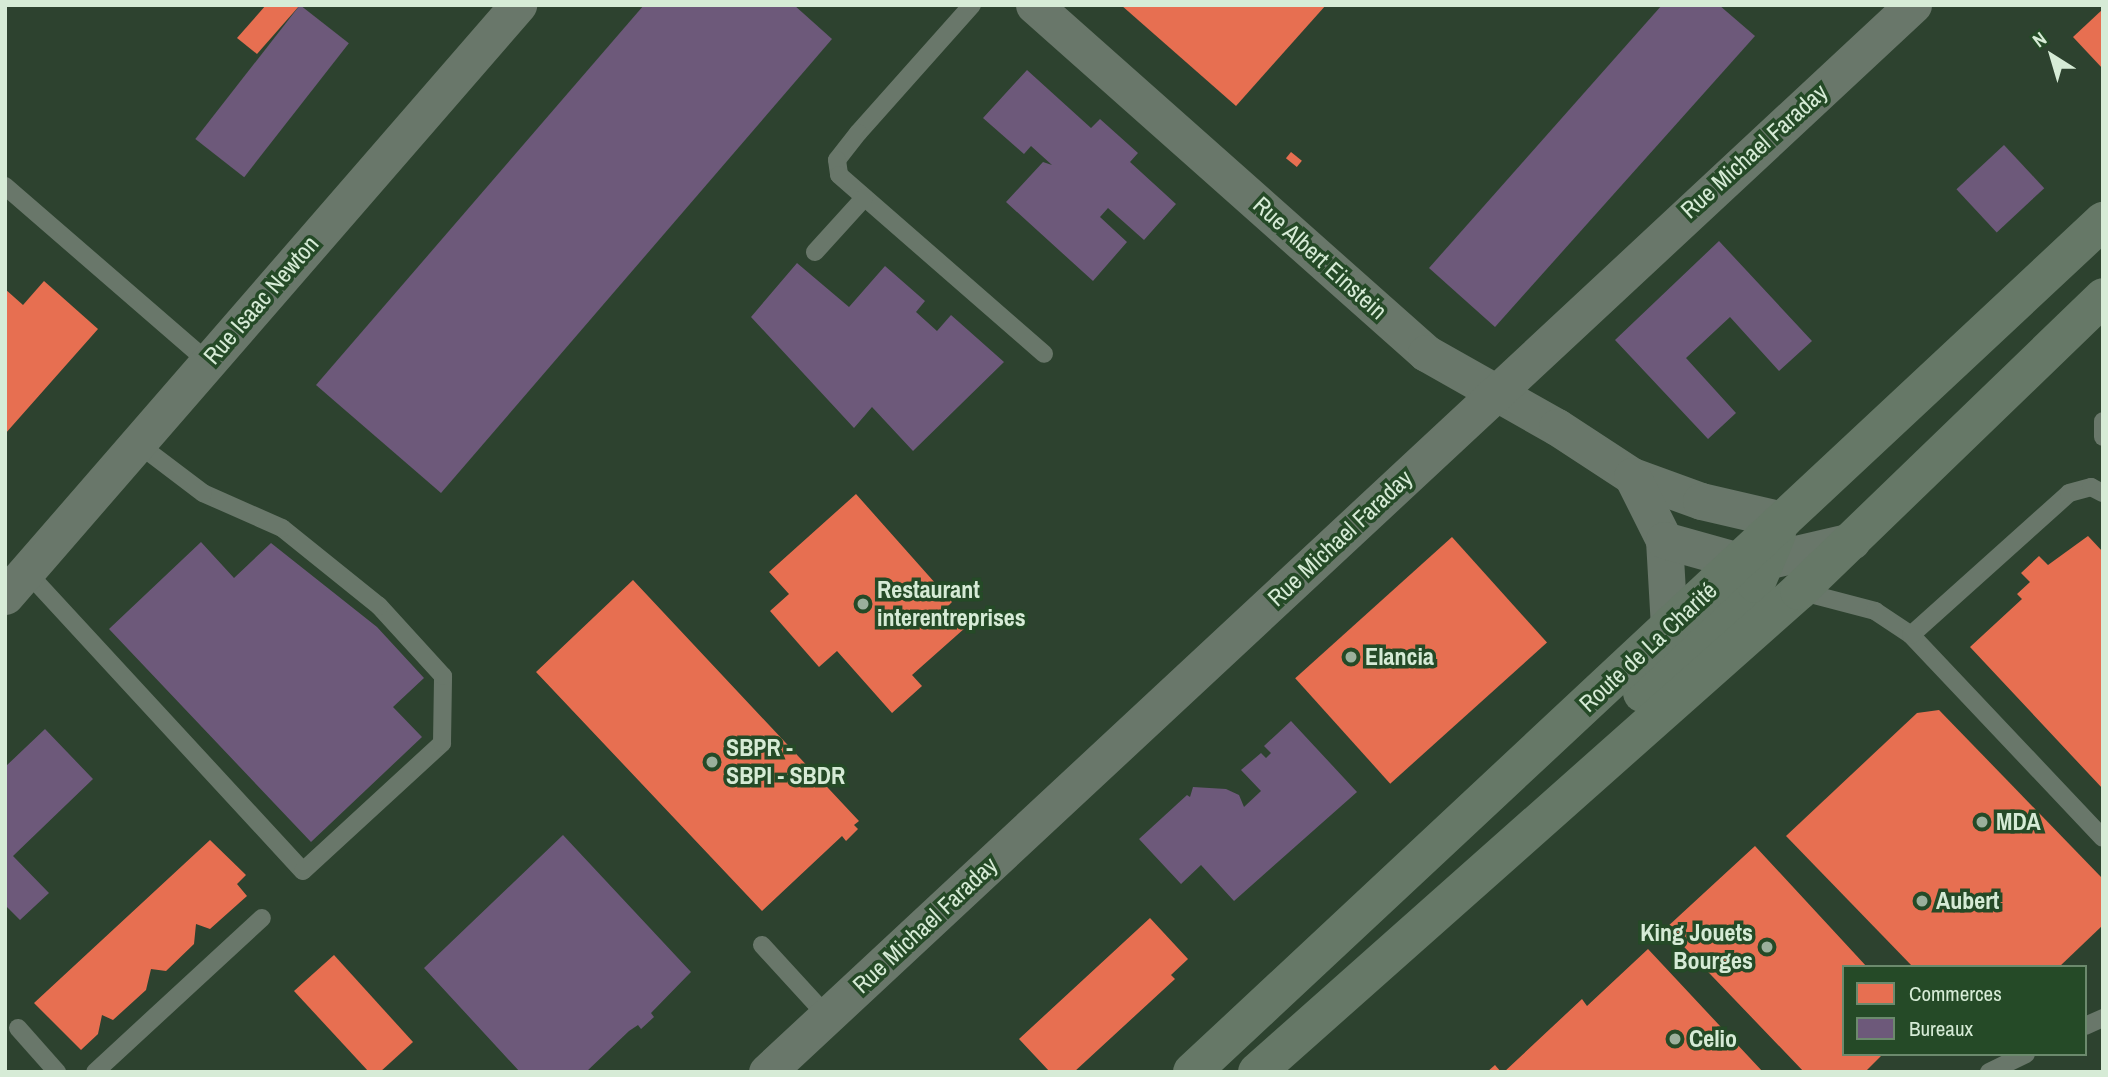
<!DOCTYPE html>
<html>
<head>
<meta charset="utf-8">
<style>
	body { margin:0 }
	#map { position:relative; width:2108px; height:1077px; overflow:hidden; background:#2d422f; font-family:"Archivo Narrow",sans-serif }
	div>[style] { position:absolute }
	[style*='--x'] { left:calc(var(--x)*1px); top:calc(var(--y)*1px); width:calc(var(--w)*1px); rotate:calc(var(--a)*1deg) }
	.shops>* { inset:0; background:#e76f51; transform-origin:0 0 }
	.offices>* { inset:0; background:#6d597a; transform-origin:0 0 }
	.service>* { height:18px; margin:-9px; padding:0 9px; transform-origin:9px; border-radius:9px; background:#69776a }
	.minor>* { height:37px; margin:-18.5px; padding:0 18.5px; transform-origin:18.5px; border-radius:18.5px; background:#69776a }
	.primary>* { height:38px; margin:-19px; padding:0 19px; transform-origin:19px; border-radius:19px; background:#667867 }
	.dots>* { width:19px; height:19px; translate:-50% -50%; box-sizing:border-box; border:4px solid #254a27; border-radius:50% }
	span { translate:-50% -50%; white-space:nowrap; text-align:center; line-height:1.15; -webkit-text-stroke:7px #254a27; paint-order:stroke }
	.street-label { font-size:24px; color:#d6ebd6 }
	.poi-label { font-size:24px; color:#d6ebd6; font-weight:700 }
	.left { translate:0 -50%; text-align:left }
	.right { translate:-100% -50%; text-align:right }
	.frame { position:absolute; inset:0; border:7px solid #d6ebd6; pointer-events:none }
	.legend { position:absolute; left:1842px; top:965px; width:245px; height:91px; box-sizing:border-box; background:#254a27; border:2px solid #6c8a6d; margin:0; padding:9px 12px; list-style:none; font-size:21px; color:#d6ebd6 }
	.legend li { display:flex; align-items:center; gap:14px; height:35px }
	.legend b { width:35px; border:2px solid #6c8a6d }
	.north { position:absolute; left:2017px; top:21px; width:70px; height:70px; -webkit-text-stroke:5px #254a27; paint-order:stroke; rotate:323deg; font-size:19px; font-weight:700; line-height:28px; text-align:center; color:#d6ebd6 }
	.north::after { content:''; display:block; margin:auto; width:24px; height:32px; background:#d6ebd6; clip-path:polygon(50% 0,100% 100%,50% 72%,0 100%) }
</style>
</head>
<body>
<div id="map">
	<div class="shops">
		<div style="clip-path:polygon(266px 5px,300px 5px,257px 54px,237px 38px)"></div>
		<div style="clip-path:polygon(1121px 5px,1326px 5px,1236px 106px)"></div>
		<div style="clip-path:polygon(2103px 9px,2103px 69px,2073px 37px)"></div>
		<div style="left:1291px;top:152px;width:14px;height:8px;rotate:39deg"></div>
		<div style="clip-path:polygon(44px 281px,98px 329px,5px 434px,5px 289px,23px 305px)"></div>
		<div style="clip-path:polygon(856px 494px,952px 602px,947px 607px,965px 628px,912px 675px,922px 686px,892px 713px,837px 651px,819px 667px,770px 611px,789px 594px,769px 572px)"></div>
		<div style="clip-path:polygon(2088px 536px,2103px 552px,2103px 789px,1970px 647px,2022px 599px,2017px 594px,2030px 582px,2021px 573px,2039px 556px,2048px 565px)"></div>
		<div style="left:1452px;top:537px;width:142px;height:211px;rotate:48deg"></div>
		<div style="clip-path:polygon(633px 580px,859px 821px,854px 825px,858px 829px,846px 841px,842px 836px,762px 911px,536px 672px)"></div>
		<div style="clip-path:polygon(1939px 710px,2103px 879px,2103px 925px,2059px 967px,1913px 967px,1786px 836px,1917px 713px)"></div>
		<div style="clip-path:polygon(210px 840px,246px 875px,237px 884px,247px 896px,210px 929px,196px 924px,194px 944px,166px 971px,151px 969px,146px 990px,113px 1020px,102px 1015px,98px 1034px,81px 1050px,34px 1003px)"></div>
		<div style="clip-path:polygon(1755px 846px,1867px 967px,1844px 967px,1844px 1054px,1883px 1054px,1865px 1072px,1804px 1072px,1666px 928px)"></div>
		<div style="clip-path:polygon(1150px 918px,1188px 959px,1171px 975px,1175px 979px,1074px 1072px,1050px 1072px,1019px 1039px)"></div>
		<div style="clip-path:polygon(1648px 949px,1763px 1072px,1504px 1072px,1582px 999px,1587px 1006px)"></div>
		<div style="clip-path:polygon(334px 955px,413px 1042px,380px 1072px,369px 1072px,294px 991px)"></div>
		<div style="clip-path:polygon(1495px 1065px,1501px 1072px,1487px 1072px)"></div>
	</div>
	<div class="offices">
		<div style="left:300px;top:5px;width:62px;height:170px;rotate:38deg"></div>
		<div style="clip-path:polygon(644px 5px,794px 5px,832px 39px,441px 493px,316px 385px)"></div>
		<div style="clip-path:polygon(1662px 5px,1719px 5px,1755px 36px,1495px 327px,1429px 268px)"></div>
		<div style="clip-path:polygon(1027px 70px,1091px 128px,1100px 119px,1138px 153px,1130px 162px,1176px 204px,1144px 240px,1108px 208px,1100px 217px,1127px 242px,1093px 281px,1006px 202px,1043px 162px,1052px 165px,1031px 146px,1024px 154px,983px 118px)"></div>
		<div style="left:2004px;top:145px;width:59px;height:65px;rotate:47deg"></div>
		<div style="clip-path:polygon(1719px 241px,1812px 341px,1779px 371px,1730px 317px,1686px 358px,1736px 413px,1708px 439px,1615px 340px)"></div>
		<div style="clip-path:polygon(797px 263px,849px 307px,885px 266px,925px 301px,916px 312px,937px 331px,951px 315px,1004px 362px,913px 451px,872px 407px,854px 428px,751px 317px)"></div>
		<div style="clip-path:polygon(201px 542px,234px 578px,271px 543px,377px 627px,424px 678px,393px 707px,422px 737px,311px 842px,109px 629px)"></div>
		<div style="clip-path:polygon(1291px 721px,1357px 792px,1234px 901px,1201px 865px,1181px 884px,1139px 839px,1187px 795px,1190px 797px,1193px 787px,1226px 789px,1239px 795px,1244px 807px,1261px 791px,1241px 770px,1261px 753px,1266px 758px,1271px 753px,1264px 746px)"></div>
		<div style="clip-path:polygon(45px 729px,93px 779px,13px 856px,49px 893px,20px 920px,5px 905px,5px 767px)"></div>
		<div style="clip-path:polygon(563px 835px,691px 972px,651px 1013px,654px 1017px,641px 1029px,638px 1025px,629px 1031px,586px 1072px,520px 1072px,424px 968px)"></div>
	</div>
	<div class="service">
		<div style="--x:972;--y:5;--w:171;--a:131.7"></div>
		<div style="--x:858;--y:133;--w:34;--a:128"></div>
		<div style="--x:837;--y:160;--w:15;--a:82"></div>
		<div style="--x:839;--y:175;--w:272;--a:41.1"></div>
		<div style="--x:5;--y:186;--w:269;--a:40.9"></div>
		<div style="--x:815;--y:252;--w:73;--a:-47.8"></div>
		<div style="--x:2103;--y:421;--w:16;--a:90"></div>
		<div style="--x:26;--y:571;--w:408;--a:47.3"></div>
		<div style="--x:303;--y:871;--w:189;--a:-42.6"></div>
		<div style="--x:442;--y:743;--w:67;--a:-89.1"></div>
		<div style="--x:443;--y:676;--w:95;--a:-132.4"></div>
		<div style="--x:379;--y:606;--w:124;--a:-141.2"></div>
		<div style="--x:282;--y:528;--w:86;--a:-156.1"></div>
		<div style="--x:203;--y:493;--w:83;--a:-142.9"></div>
		<div style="--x:1799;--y:591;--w:79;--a:14.7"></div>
		<div style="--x:1875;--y:611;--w:43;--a:33.7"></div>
		<div style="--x:1911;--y:635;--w:279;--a:46.6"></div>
		<div style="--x:1911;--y:635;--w:212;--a:-41.9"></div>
		<div style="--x:2069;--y:493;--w:23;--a:-15"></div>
		<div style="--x:2091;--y:487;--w:13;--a:27"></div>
		<div style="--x:762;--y:945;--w:96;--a:47.5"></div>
		<div style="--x:2085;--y:1026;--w:20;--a:-24"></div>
		<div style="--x:18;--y:1028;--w:59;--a:48.4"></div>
		<div style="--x:95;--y:1072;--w:227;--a:-42.7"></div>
		<div style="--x:1989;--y:1072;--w:41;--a:-25.9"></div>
	</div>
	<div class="minor">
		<div style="--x:1034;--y:5;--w:524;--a:41.6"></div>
		<div style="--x:1426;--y:353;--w:150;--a:29.5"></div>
		<div style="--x:1557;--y:427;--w:90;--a:33.2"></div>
		<div style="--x:1632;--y:476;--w:73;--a:19.9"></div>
		<div style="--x:1701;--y:501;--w:84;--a:13"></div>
		<div style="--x:1632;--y:476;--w:72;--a:63.4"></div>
		<div style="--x:1664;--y:540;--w:87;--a:86.7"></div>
		<div style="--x:1664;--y:540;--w:78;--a:15.6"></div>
		<div style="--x:1739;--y:561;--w:27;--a:0"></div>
		<div style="--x:1766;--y:561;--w:88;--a:-13.1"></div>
		<div style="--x:5;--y:596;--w:783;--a:-49.04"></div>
		<div style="--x:767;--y:1072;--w:1566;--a:-42.96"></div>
	</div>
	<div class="primary">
		<div style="--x:1642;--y:693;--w:158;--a:-43.7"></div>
		<div style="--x:1756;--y:584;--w:54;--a:-67.2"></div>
		<div style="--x:1192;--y:1072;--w:1247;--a:-43.05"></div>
		<div style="--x:1257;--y:1072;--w:725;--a:-41.59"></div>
		<div style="--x:1799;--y:591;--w:423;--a:-44"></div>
	</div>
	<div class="dots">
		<div style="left:863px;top:604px;background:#9bb09c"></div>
		<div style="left:1351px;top:657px;background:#9bb09c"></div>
		<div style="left:712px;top:762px;background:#9bb09c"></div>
		<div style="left:1982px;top:822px;background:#9bb09c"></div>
		<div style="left:1922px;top:901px;background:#9bb09c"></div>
		<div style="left:1767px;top:947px;background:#9bb09c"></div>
		<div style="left:1675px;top:1039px;background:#9bb09c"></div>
	</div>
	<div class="street-label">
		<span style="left:1754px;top:151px;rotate:-42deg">Rue Michael Faraday</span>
		<span style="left:1320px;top:258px;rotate:42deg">Rue Albert Einstein</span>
		<span style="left:261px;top:300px;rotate:-49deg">Rue Isaac Newton</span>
		<span style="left:1340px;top:538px;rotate:-43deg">Rue Michael Faraday</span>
		<span style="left:1648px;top:647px;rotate:-43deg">Route de La Charité</span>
		<span style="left:925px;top:925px;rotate:-43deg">Rue Michael Faraday</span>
	</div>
	<div class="poi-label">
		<span class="left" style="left:877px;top:604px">Restaurant<br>interentreprises</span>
		<span class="left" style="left:1365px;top:657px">Elancia</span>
		<span class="left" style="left:726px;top:762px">SBPR -<br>SBPI - SBDR</span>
		<span class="left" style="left:1996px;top:822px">MDA</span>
		<span class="left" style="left:1936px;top:901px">Aubert</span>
		<span class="right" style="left:1753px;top:947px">King Jouets<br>Bourges</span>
		<span class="left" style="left:1689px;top:1039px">Celio</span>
	</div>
	<div class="frame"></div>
	<ul class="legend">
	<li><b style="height:19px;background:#e76f51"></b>Commerces</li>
	<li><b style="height:19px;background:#6d597a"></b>Bureaux</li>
	</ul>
	<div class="north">N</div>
</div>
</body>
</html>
